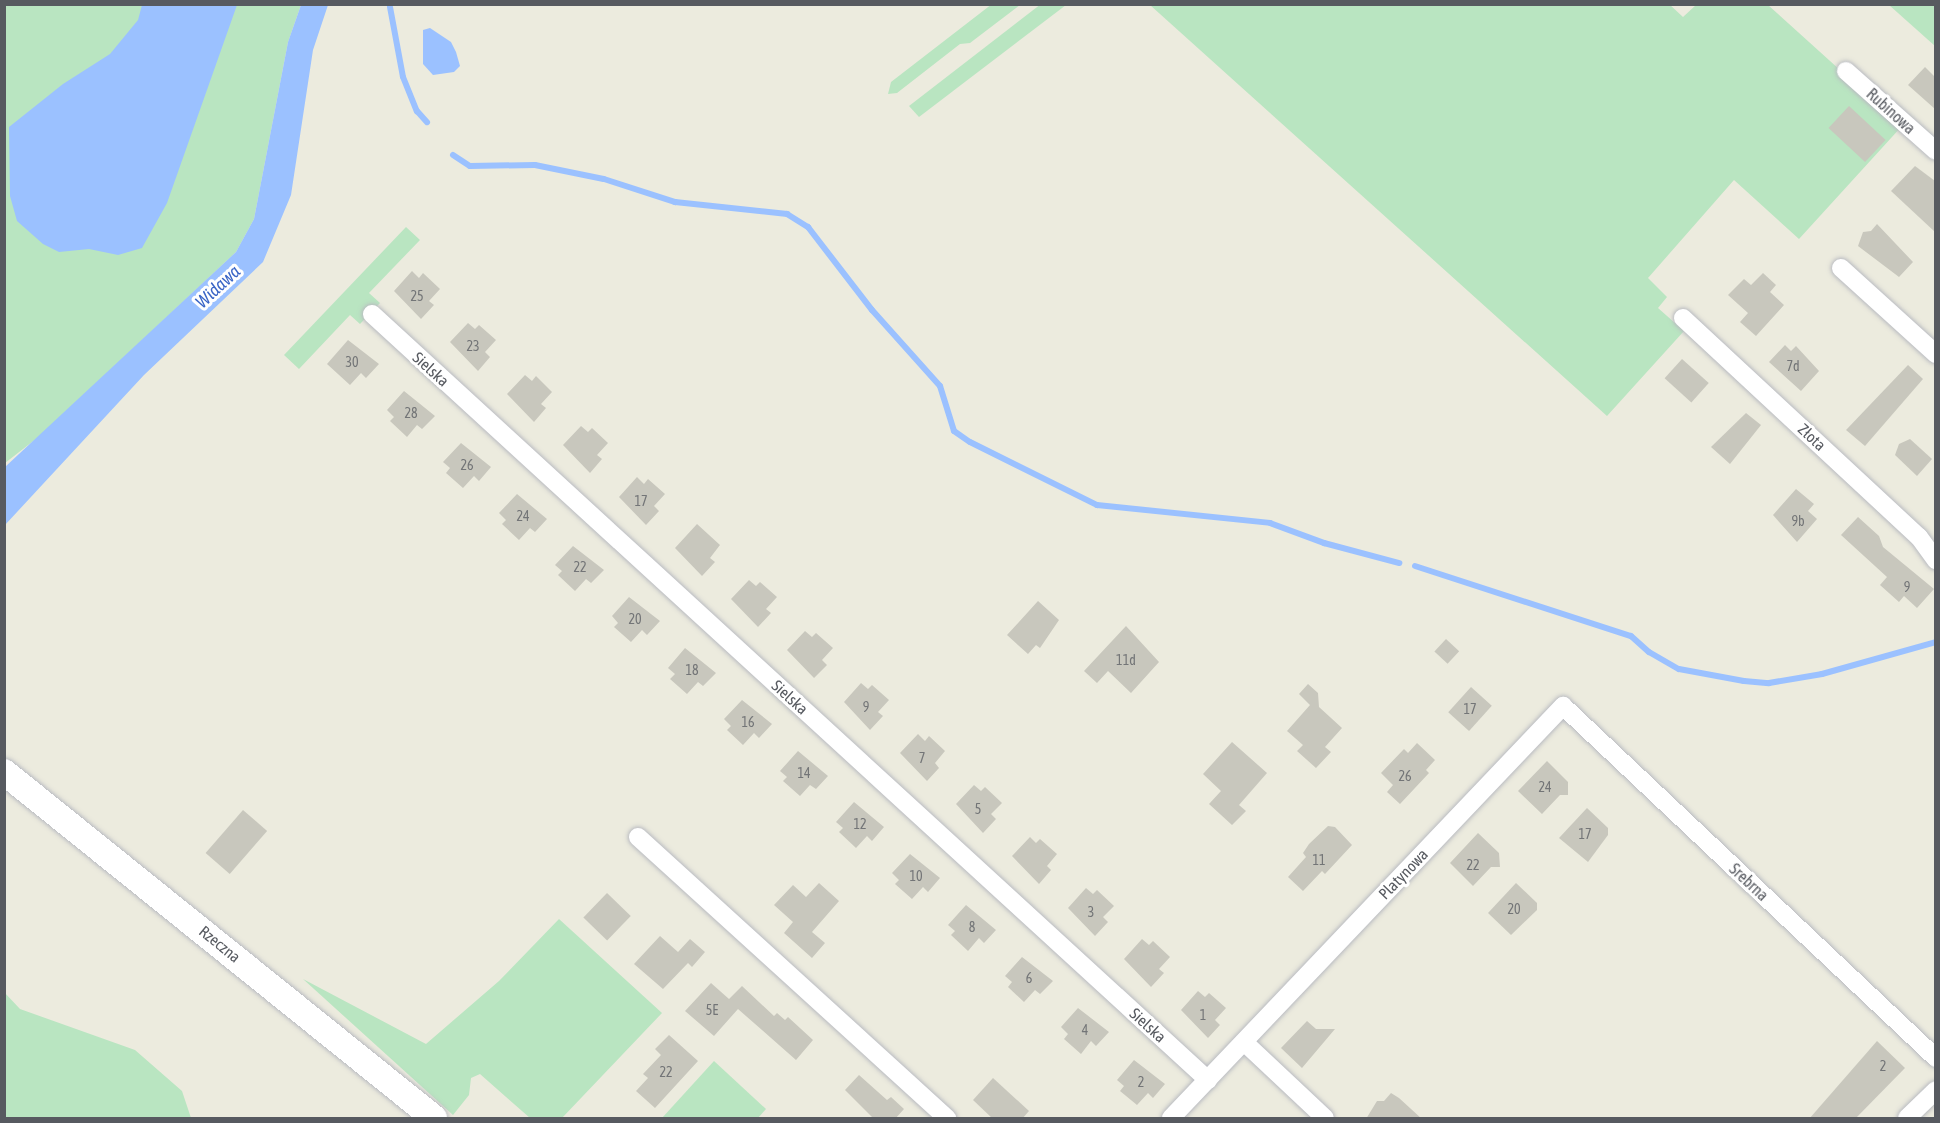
<!DOCTYPE html>
<html>
<head>
<meta charset="utf-8">
<style>
	body { margin:0 }
	#map { position:relative; width:1940px; height:1123px; overflow:hidden; background:#ecebde; font-family:"Asap Condensed",sans-serif }
	div>[style] { position:absolute }
	[style*='--x'] { left:calc(var(--x)*1px); top:calc(var(--y)*1px); width:calc(var(--w)*1px); rotate:calc(var(--a)*1deg) }
	.green>* { inset:0; background:#b9e5c1 }
	.water>* { inset:0; background:#9bc1ff }
	.stream>* { height:6px; margin:-3px; padding:0 3px; transform-origin:3px; border-radius:3px; background:#9bc1ff }
	.building>* { inset:0; background:#c8c7bd; transform-origin:0 0 }
	.roads { filter:drop-shadow(0 0 2px #b9bbc1) drop-shadow(0 0 2px #b9bbc1) }
	.street>* { height:18px; margin:-9px; padding:0 9px; transform-origin:9px; border-radius:9px; background:#fff }
	.secondary>* { height:26px; margin:-13px; padding:0 13px; transform-origin:13px; border-radius:13px; background:#fff }
	span { translate:-50% -50%; white-space:nowrap; text-align:center; line-height:1.15; -webkit-text-stroke:6px #fff; paint-order:stroke }
	.number-label { font-size:14px; color:#737577 }
	.number-label span { -webkit-text-stroke-width:0 }
	.street-label { font-size:16px; color:#575a60 }
	.water-label { font-size:18px; color:#3a65c6; font-style:italic }
	.frame { position:absolute; inset:0; border:6px solid #575a60; pointer-events:none }
</style>
</head>
<body>
<div id="map">
	<div class="green">
		<div style="clip-path:polygon(992px 4px,1020px 5px,970px 43px,960px 44px,897px 93px,888px 94px,891px 82px)"></div>
		<div style="clip-path:polygon(1041px 4px,1066px 5px,919px 117px,909px 106px)"></div>
		<div style="clip-path:polygon(1669px 4px,1683px 17px,1696px 5px,1768px 5px,1902px 126px,1799px 239px,1734px 180px,1648px 278px,1667px 297px,1658px 308px,1684px 331px,1607px 416px,1150px 5px)"></div>
		<div style="clip-path:polygon(5px 5px,301px 5px,288px 42px,254px 219px,236px 252px,41px 435px,5px 463px)"></div>
		<div style="clip-path:polygon(1889px 5px,1935px 5px,1935px 46px)"></div>
		<div style="clip-path:polygon(406px 227px,420px 240px,369px 293px,380px 303px,360px 324px,350px 315px,299px 369px,284px 355px)"></div>
		<div style="clip-path:polygon(559px 919px,662px 1013px,562px 1118px,530px 1118px,480px 1074px,471px 1078px,469px 1095px,453px 1115px,303px 979px,426px 1044px,499px 981px)"></div>
		<div style="clip-path:polygon(4px 992px,20px 1009px,135px 1050px,182px 1091px,191px 1118px,5px 1118px)"></div>
		<div style="clip-path:polygon(714px 1061px,766px 1109px,758px 1118px,662px 1118px)"></div>
	</div>
	<div class="water">
		<div style="clip-path:polygon(142px 5px,237px 5px,167px 203px,142px 248px,118px 255px,89px 249px,59px 252px,43px 244px,17px 221px,10px 196px,9px 127px,63px 84px,110px 54px,138px 20px)"></div>
		<div style="clip-path:polygon(301px 5px,328px 5px,313px 50px,291px 195px,263px 262px,144px 375px,5px 525px,5px 467px,236px 252px,254px 219px,288px 42px)"></div>
		<div style="clip-path:polygon(430px 28px,451px 42px,456px 52px,460px 66px,454px 72px,433px 75px,423px 64px,423px 30px)"></div>
	</div>
	<div class="stream">
		<div style="--x:390;--y:7;--w:71;--a:79.5"></div>
		<div style="--x:403;--y:77;--w:37;--a:68"></div>
		<div style="--x:417;--y:111;--w:15;--a:48"></div>
		<div style="--x:453;--y:155;--w:20;--a:33"></div>
		<div style="--x:470;--y:166;--w:65;--a:-0.9"></div>
		<div style="--x:535;--y:165;--w:70;--a:11.5"></div>
		<div style="--x:604;--y:179;--w:75;--a:17.9"></div>
		<div style="--x:675;--y:202;--w:113;--a:6.1"></div>
		<div style="--x:787;--y:214;--w:25;--a:32"></div>
		<div style="--x:808;--y:227;--w:105;--a:52.4"></div>
		<div style="--x:872;--y:310;--w:102;--a:48.2"></div>
		<div style="--x:940;--y:386;--w:47;--a:72.7"></div>
		<div style="--x:954;--y:431;--w:19;--a:35"></div>
		<div style="--x:970;--y:442;--w:142;--a:26.4"></div>
		<div style="--x:1097;--y:505;--w:174;--a:5.9"></div>
		<div style="--x:1270;--y:523;--w:58;--a:20.3"></div>
		<div style="--x:1324;--y:543;--w:78;--a:14.9"></div>
		<div style="--x:1415;--y:566;--w:227;--a:18"></div>
		<div style="--x:1631;--y:636;--w:24;--a:42"></div>
		<div style="--x:1649;--y:652;--w:34;--a:30"></div>
		<div style="--x:1679;--y:669;--w:66;--a:10.5"></div>
		<div style="--x:1744;--y:681;--w:25;--a:5"></div>
		<div style="--x:1769;--y:683;--w:54;--a:-9.6"></div>
		<div style="--x:1822;--y:674;--w:118;--a:-15.7"></div>
	</div>
	<div class="building">
		<div style="clip-path:polygon(1925px 67px,1935px 77px,1935px 109px,1908px 85px)"></div>
		<div style="left:1849px;top:106px;width:50px;height:30px;rotate:43deg"></div>
		<div style="clip-path:polygon(1915px 166px,1935px 181px,1935px 232px,1891px 191px)"></div>
		<div style="clip-path:polygon(1877px 224px,1913px 262px,1899px 277px,1858px 246px,1863px 232px,1871px 231px)"></div>
		<div style="clip-path:polygon(412px 271px,419px 278px,423px 273px,440px 289px,429px 301px,434px 305px,421px 319px,394px 291px)"></div>
		<div style="clip-path:polygon(1763px 273px,1776px 285px,1770px 292px,1784px 305px,1756px 336px,1740px 322px,1748px 313px,1728px 295px,1744px 279px,1751px 285px)"></div>
		<div style="clip-path:polygon(468px 323px,475px 329px,479px 325px,496px 340px,485px 352px,490px 357px,478px 371px,450px 342px)"></div>
		<div style="clip-path:polygon(348px 340px,379px 364px,366px 378px,361px 373px,350px 385px,327px 364px)"></div>
		<div style="clip-path:polygon(1785px 345px,1791px 351px,1796px 346px,1819px 371px,1801px 391px,1769px 362px)"></div>
		<div style="left:1682px;top:359px;width:36px;height:26px;rotate:42deg"></div>
		<div style="clip-path:polygon(1908px 365px,1923px 379px,1865px 446px,1846px 430px)"></div>
		<div style="clip-path:polygon(525px 375px,532px 381px,536px 376px,552px 392px,541px 404px,546px 408px,534px 422px,507px 394px)"></div>
		<div style="clip-path:polygon(404px 391px,435px 416px,422px 429px,417px 425px,407px 437px,390px 421px,394px 417px,387px 410px)"></div>
		<div style="clip-path:polygon(1746px 413px,1761px 425px,1730px 464px,1711px 447px)"></div>
		<div style="clip-path:polygon(581px 426px,588px 432px,592px 428px,608px 443px,597px 455px,602px 459px,590px 473px,563px 445px)"></div>
		<div style="clip-path:polygon(1910px 439px,1932px 459px,1917px 476px,1895px 455px,1899px 444px)"></div>
		<div style="clip-path:polygon(461px 443px,491px 467px,479px 481px,474px 476px,463px 488px,446px 473px,450px 468px,443px 462px)"></div>
		<div style="clip-path:polygon(637px 477px,644px 484px,648px 479px,665px 494px,654px 506px,659px 511px,646px 525px,619px 497px)"></div>
		<div style="clip-path:polygon(1796px 489px,1814px 504px,1808px 511px,1817px 519px,1797px 542px,1773px 515px)"></div>
		<div style="clip-path:polygon(517px 494px,547px 519px,535px 532px,530px 528px,519px 540px,502px 524px,506px 520px,499px 513px)"></div>
		<div style="clip-path:polygon(1858px 517px,1879px 536px,1883px 547px,1934px 589px,1917px 608px,1904px 596px,1899px 602px,1880px 585px,1887px 577px,1841px 535px)"></div>
		<div style="clip-path:polygon(697px 524px,720px 545px,710px 558px,715px 562px,702px 576px,675px 548px)"></div>
		<div style="clip-path:polygon(573px 546px,604px 570px,591px 583px,586px 579px,575px 591px,558px 575px,562px 571px,555px 565px)"></div>
		<div style="clip-path:polygon(749px 580px,756px 586px,760px 582px,777px 597px,766px 609px,771px 613px,758px 627px,731px 599px)"></div>
		<div style="clip-path:polygon(629px 597px,660px 621px,647px 635px,642px 630px,631px 642px,614px 627px,618px 623px,612px 616px)"></div>
		<div style="clip-path:polygon(1038px 601px,1059px 620px,1040px 648px,1036px 645px,1028px 654px,1007px 635px)"></div>
		<div style="clip-path:polygon(1126px 626px,1159px 662px,1131px 693px,1108px 671px,1097px 683px,1084px 671px)"></div>
		<div style="clip-path:polygon(805px 631px,812px 637px,816px 633px,833px 648px,822px 660px,827px 665px,814px 678px,787px 650px)"></div>
		<div style="left:1446px;top:639px;width:18px;height:17px;rotate:43deg"></div>
		<div style="clip-path:polygon(685px 648px,716px 673px,703px 686px,698px 682px,687px 694px,670px 679px,675px 674px,668px 668px)"></div>
		<div style="clip-path:polygon(861px 683px,868px 689px,872px 685px,889px 700px,878px 712px,883px 716px,870px 730px,844px 702px)"></div>
		<div style="clip-path:polygon(1308px 684px,1318px 693px,1319px 707px,1342px 728px,1325px 747px,1331px 752px,1316px 768px,1297px 751px,1303px 745px,1287px 731px,1310px 705px,1299px 694px)"></div>
		<div style="left:1471px;top:687px;width:28px;height:34px;rotate:42deg"></div>
		<div style="clip-path:polygon(742px 700px,772px 724px,759px 738px,754px 733px,743px 745px,727px 730px,731px 726px,724px 719px)"></div>
		<div style="clip-path:polygon(918px 734px,925px 741px,929px 736px,945px 751px,935px 763px,939px 768px,927px 781px,900px 753px)"></div>
		<div style="clip-path:polygon(1232px 742px,1267px 773px,1239px 805px,1246px 811px,1232px 825px,1209px 804px,1221px 791px,1203px 774px)"></div>
		<div style="clip-path:polygon(1417px 743px,1435px 760px,1426px 770px,1429px 773px,1400px 804px,1387px 792px,1393px 785px,1381px 773px,1404px 749px,1408px 753px)"></div>
		<div style="clip-path:polygon(798px 751px,828px 776px,816px 789px,810px 785px,800px 796px,783px 781px,787px 777px,780px 771px)"></div>
		<div style="clip-path:polygon(1547px 761px,1568px 782px,1568px 795px,1560px 795px,1542px 814px,1518px 791px)"></div>
		<div style="clip-path:polygon(974px 785px,981px 791px,985px 787px,1002px 803px,991px 814px,996px 819px,983px 833px,956px 804px)"></div>
		<div style="clip-path:polygon(854px 802px,884px 827px,872px 841px,867px 836px,856px 848px,839px 832px,843px 828px,836px 822px)"></div>
		<div style="clip-path:polygon(1587px 808px,1608px 828px,1608px 835px,1588px 862px,1559px 838px)"></div>
		<div style="left:243px;top:810px;width:32px;height:57px;rotate:41deg"></div>
		<div style="clip-path:polygon(1328px 826px,1335px 827px,1352px 845px,1325px 874px,1322px 871px,1303px 891px,1288px 877px,1306px 857px,1303px 853px,1309px 844px)"></div>
		<div style="clip-path:polygon(1478px 833px,1499px 853px,1500px 867px,1491px 867px,1473px 886px,1450px 863px)"></div>
		<div style="clip-path:polygon(1030px 837px,1036px 843px,1040px 839px,1057px 854px,1047px 866px,1051px 870px,1039px 884px,1012px 856px)"></div>
		<div style="clip-path:polygon(910px 854px,940px 878px,928px 892px,923px 887px,912px 899px,895px 884px,899px 880px,892px 873px)"></div>
		<div style="clip-path:polygon(819px 883px,839px 901px,812px 932px,825px 943px,812px 958px,784px 933px,793px 922px,774px 905px,793px 885px,806px 897px)"></div>
		<div style="clip-path:polygon(1516px 883px,1537px 903px,1537px 910px,1511px 935px,1488px 913px)"></div>
		<div style="clip-path:polygon(1086px 888px,1093px 894px,1097px 890px,1114px 906px,1103px 917px,1108px 922px,1095px 936px,1068px 908px)"></div>
		<div style="left:607px;top:893px;width:33px;height:34px;rotate:44deg"></div>
		<div style="clip-path:polygon(966px 905px,996px 930px,984px 943px,979px 938px,968px 951px,951px 935px,955px 931px,948px 925px)"></div>
		<div style="clip-path:polygon(660px 936px,678px 952px,690px 939px,705px 952px,692px 967px,688px 963px,663px 989px,634px 964px)"></div>
		<div style="clip-path:polygon(1142px 939px,1149px 945px,1153px 941px,1170px 957px,1159px 969px,1164px 973px,1151px 987px,1124px 959px)"></div>
		<div style="clip-path:polygon(1022px 957px,1053px 981px,1040px 994px,1035px 990px,1024px 1002px,1008px 987px,1012px 982px,1005px 976px)"></div>
		<div style="clip-path:polygon(711px 983px,729px 999px,742px 986px,774px 1016px,777px 1013px,785px 1020px,788px 1017px,813px 1040px,796px 1060px,738px 1009px,714px 1036px,685px 1011px)"></div>
		<div style="clip-path:polygon(1198px 991px,1205px 997px,1209px 993px,1226px 1008px,1215px 1020px,1220px 1025px,1208px 1038px,1181px 1010px)"></div>
		<div style="clip-path:polygon(1078px 1008px,1109px 1032px,1096px 1046px,1091px 1041px,1081px 1054px,1064px 1039px,1068px 1034px,1061px 1027px)"></div>
		<div style="clip-path:polygon(1307px 1021px,1316px 1029px,1335px 1029px,1302px 1068px,1281px 1048px)"></div>
		<div style="clip-path:polygon(669px 1035px,698px 1061px,655px 1108px,636px 1091px,648px 1078px,643px 1074px,661px 1055px,655px 1049px)"></div>
		<div style="clip-path:polygon(1877px 1041px,1905px 1068px,1855px 1119px,1809px 1119px)"></div>
		<div style="clip-path:polygon(1134px 1060px,1165px 1084px,1153px 1098px,1148px 1093px,1137px 1105px,1120px 1091px,1124px 1086px,1117px 1080px)"></div>
		<div style="clip-path:polygon(859px 1075px,887px 1100px,891px 1097px,904px 1109px,895px 1119px,874px 1119px,845px 1090px)"></div>
		<div style="clip-path:polygon(993px 1078px,1029px 1111px,1022px 1119px,993px 1119px,973px 1100px)"></div>
		<div style="clip-path:polygon(1391px 1093px,1399px 1098px,1422px 1119px,1366px 1119px,1377px 1101px,1384px 1101px)"></div>
	</div>
	<div class="roads">
		<div class="street">
			<div style="--x:1846;--y:71;--w:120;--a:41.6"></div>
			<div style="--x:1841;--y:268;--w:128;--a:42.2"></div>
			<div style="--x:372;--y:314;--w:1134;--a:42.5"></div>
			<div style="--x:1683;--y:318;--w:322;--a:42.9"></div>
			<div style="--x:1919;--y:537;--w:29;--a:54"></div>
			<div style="--x:638;--y:837;--w:418;--a:42.3"></div>
			<div style="--x:1244;--y:1042;--w:111;--a:43.2"></div>
			<div style="--x:1171;--y:1118;--w:569;--a:-46.42"></div>
			<div style="--x:1563;--y:706;--w:513;--a:43.34"></div>
			<div style="--x:1907;--y:1118;--w:40;--a:-44"></div>
		</div>
		<div class="secondary">
			<div style="--x:4;--y:772;--w:552;--a:38.82"></div>
		</div>
	</div>
	<div class="number-label">
		<span style="left:417px;top:296px">25</span>
		<span style="left:473px;top:346px">23</span>
		<span style="left:352px;top:362px">30</span>
		<span style="left:1793px;top:366px">7d</span>
		<span style="left:411px;top:413px">28</span>
		<span style="left:467px;top:465px">26</span>
		<span style="left:641px;top:501px">17</span>
		<span style="left:523px;top:516px">24</span>
		<span style="left:1798px;top:521px">9b</span>
		<span style="left:580px;top:567px">22</span>
		<span style="left:1907px;top:587px">9</span>
		<span style="left:635px;top:619px">20</span>
		<span style="left:1126px;top:660px">11d</span>
		<span style="left:692px;top:670px">18</span>
		<span style="left:866px;top:707px">9</span>
		<span style="left:1470px;top:709px">17</span>
		<span style="left:748px;top:722px">16</span>
		<span style="left:922px;top:758px">7</span>
		<span style="left:804px;top:773px">14</span>
		<span style="left:1405px;top:776px">26</span>
		<span style="left:1545px;top:787px">24</span>
		<span style="left:978px;top:809px">5</span>
		<span style="left:860px;top:824px">12</span>
		<span style="left:1585px;top:834px">17</span>
		<span style="left:1319px;top:860px">11</span>
		<span style="left:1473px;top:865px">22</span>
		<span style="left:916px;top:876px">10</span>
		<span style="left:1514px;top:909px">20</span>
		<span style="left:1091px;top:912px">3</span>
		<span style="left:972px;top:927px">8</span>
		<span style="left:1029px;top:978px">6</span>
		<span style="left:712px;top:1010px">5E</span>
		<span style="left:1203px;top:1015px">1</span>
		<span style="left:1085px;top:1030px">4</span>
		<span style="left:1883px;top:1066px">2</span>
		<span style="left:666px;top:1072px">22</span>
		<span style="left:1141px;top:1082px">2</span>
	</div>
	<div class="street-label">
		<span style="left:1891px;top:111px;rotate:42deg">Rubinowa</span>
		<span style="left:431px;top:369px;rotate:42deg">Sielska</span>
		<span style="left:1812px;top:437px;rotate:43deg">Złota</span>
		<span style="left:790px;top:697px;rotate:42deg">Sielska</span>
		<span style="left:1403px;top:874px;rotate:-46deg">Platynowa</span>
		<span style="left:1749px;top:882px;rotate:43deg">Srebrna</span>
		<span style="left:220px;top:944px;rotate:39deg">Rzeczna</span>
		<span style="left:1148px;top:1025px;rotate:42deg">Sielska</span>
	</div>
	<div class="water-label">
		<span style="left:218px;top:287px;rotate:-43deg">Widawa</span>
	</div>
	<div class="frame"></div>
</div>
</body>
</html>
